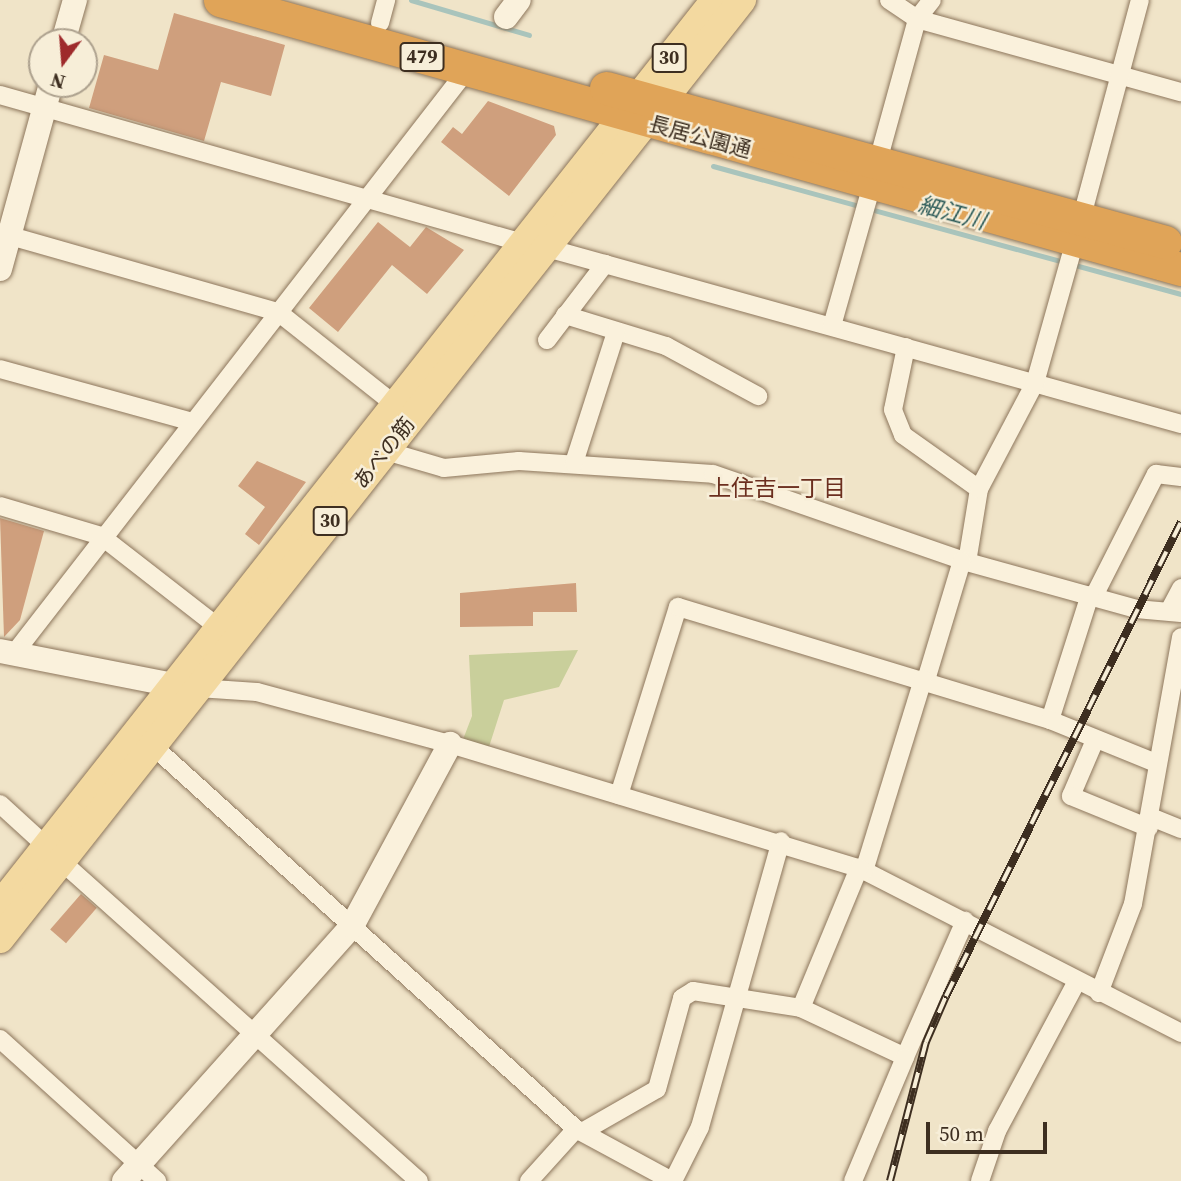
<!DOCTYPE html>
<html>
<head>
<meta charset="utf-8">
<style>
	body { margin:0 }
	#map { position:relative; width:1181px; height:1181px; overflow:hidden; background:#f0e4c8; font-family:"Source Serif 4","Noto Sans JP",serif }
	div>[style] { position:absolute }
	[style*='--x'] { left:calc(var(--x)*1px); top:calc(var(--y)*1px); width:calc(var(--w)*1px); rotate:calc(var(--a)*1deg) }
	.green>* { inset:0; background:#c9cf9b }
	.stream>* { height:5px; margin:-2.5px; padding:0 2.5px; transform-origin:2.5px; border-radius:2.5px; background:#a9c4bc }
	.building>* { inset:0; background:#cf9f7d; transform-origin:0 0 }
	.roads { filter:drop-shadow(0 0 2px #8d765c) drop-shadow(0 0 2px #8d765c) }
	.street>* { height:18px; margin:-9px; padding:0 9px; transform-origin:9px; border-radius:9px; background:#faf1dc }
	.secondary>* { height:24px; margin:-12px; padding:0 12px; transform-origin:12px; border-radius:12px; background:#faf1dc }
	.primary>* { height:28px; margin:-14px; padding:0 14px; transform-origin:14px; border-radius:14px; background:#f3d9a0 }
	.highway>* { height:33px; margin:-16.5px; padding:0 16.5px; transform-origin:16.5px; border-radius:16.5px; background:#e0a458 }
	.rail>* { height:8px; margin-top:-4px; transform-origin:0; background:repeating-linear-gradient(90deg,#f7eed8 0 16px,#3d2e20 0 32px); box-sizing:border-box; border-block:2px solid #3d2e20 }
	span { translate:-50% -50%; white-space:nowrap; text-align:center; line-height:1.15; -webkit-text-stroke:5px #f7eed8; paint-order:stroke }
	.shield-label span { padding:2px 5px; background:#f7eed8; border:2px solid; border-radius:5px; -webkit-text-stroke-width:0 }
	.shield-label { font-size:19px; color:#3d2e20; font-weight:700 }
	.street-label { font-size:21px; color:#3d2e20 }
	.water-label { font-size:23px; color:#2f5d5a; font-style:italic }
	.neighbourhood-label { font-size:23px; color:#6b2e1e }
	.north { position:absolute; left:28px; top:28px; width:70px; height:70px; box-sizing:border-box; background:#f7eed8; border:2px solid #ada18e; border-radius:50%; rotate:196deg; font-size:19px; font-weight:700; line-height:28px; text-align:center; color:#3d2e20 }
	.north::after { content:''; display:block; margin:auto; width:24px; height:32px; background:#9e2a2b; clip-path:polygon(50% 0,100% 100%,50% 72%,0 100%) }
	.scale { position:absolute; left:926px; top:1122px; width:121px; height:32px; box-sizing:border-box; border:4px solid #3d2e20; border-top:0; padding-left:9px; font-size:21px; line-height:24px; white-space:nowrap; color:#3d2e20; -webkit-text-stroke:5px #f7eed8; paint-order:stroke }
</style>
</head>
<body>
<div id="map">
	<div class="green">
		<div style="clip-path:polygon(578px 650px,559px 687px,504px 700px,488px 750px,462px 742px,472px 716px,469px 655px)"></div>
	</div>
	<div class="stream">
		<div style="--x:411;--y:0;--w:123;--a:16.5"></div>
		<div style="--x:713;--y:166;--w:485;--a:15.3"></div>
	</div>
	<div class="building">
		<div style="clip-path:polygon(174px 13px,285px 45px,271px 96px,221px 82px,204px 141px,89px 108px,104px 55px,158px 70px)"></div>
		<div style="clip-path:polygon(488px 101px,554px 126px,556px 135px,509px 196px,441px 142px,453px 127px,462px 134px)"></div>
		<div style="clip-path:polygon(378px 222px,410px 247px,426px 227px,464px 250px,427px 294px,392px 265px,338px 332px,309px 308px)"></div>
		<div style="clip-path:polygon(257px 461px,306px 482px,259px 545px,245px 534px,265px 507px,238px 486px)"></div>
		<div style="clip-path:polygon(0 518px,44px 531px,20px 620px,4px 637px)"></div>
		<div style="clip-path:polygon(576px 583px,577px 612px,533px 612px,533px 626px,460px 627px,460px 593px)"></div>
		<div style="left:81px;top:894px;width:21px;height:47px;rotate:41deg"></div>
	</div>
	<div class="roads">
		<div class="street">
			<div style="--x:889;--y:0;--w:34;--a:34"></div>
			<div style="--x:917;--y:19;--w:274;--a:15.5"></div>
			<div style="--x:380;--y:23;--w:24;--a:-75"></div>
			<div style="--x:0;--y:95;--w:544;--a:15.8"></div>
			<div style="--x:878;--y:161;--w:147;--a:-74.6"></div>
			<div style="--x:917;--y:19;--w:24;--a:-52"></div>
			<div style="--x:1085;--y:205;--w:212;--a:-75"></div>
			<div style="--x:0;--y:233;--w:289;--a:15.9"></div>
			<div style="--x:278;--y:312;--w:148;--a:38.4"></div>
			<div style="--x:547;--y:248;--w:658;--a:15.51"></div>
			<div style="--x:565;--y:315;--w:106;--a:17.1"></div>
			<div style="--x:666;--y:346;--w:105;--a:28.5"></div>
			<div style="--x:832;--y:326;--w:147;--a:-74.2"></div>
			<div style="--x:547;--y:340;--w:96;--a:-52.7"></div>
			<div style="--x:906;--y:347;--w:64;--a:101.7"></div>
			<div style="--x:893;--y:410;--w:27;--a:68"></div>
			<div style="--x:903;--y:435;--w:93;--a:35.4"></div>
			<div style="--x:979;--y:489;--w:74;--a:99.3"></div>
			<div style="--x:0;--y:369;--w:196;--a:15.4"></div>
			<div style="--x:386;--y:451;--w:60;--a:16.3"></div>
			<div style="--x:444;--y:468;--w:75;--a:-5.3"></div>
			<div style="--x:519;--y:461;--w:194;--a:3.8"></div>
			<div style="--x:713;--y:474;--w:269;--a:19.1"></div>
			<div style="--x:967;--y:562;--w:175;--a:15.5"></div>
			<div style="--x:1136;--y:609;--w:45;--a:5.1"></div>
			<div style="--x:574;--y:463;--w:138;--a:-72.2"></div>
			<div style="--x:979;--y:489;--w:120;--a:-62.2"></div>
			<div style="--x:1035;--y:383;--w:148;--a:-74.3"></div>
			<div style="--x:0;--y:506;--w:105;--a:16.5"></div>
			<div style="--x:101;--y:536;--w:150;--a:37.9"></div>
			<div style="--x:1094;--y:596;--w:137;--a:-63.1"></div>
			<div style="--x:1156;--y:474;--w:25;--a:7"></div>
			<div style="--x:1169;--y:611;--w:26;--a:-62"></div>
			<div style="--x:13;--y:655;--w:741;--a:-52.19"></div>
			<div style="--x:926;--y:680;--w:124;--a:-73.2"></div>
			<div style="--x:198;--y:688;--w:59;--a:3.9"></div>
			<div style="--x:257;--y:692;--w:200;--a:15.1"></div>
			<div style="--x:450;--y:744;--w:427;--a:16.9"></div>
			<div style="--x:859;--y:868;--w:362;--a:27.1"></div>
			<div style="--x:1050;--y:720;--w:131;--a:-72.3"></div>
			<div style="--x:1095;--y:740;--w:61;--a:113.2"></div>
			<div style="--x:1071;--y:796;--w:84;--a:22.3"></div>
			<div style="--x:153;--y:746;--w:571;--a:42.16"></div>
			<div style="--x:576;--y:1129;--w:109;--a:28.4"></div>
			<div style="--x:619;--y:795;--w:197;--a:-72.6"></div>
			<div style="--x:678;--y:607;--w:389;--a:16.9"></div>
			<div style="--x:1050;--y:720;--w:114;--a:22.1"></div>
			<div style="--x:0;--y:804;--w:62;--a:42.4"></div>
			<div style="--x:1151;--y:817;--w:32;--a:22"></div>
			<div style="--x:61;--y:861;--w:480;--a:41.8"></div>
			<div style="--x:864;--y:871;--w:201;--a:-72.9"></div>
			<div style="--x:1099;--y:993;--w:95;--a:-69.1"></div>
			<div style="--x:1133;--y:904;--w:271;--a:-79.8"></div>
			<div style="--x:801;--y:1008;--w:152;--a:-67.5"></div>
			<div style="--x:0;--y:1039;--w:212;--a:42.1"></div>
			<div style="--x:582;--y:1132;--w:86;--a:-29.8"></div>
			<div style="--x:657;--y:1089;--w:94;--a:-74.6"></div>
			<div style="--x:682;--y:998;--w:13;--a:-32"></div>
			<div style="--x:693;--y:991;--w:109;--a:8.9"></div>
			<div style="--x:801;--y:1008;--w:115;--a:25.2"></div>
			<div style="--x:905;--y:1057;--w:149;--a:-66.2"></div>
			<div style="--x:529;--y:1181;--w:70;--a:-47.9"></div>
			<div style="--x:673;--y:1181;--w:60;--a:-63.4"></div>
			<div style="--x:700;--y:1127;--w:297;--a:-74.2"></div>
			<div style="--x:853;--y:1181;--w:134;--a:-67.2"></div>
			<div style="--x:980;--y:1181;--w:53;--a:-71.2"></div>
			<div style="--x:997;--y:1131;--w:170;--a:-61.9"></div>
		</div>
		<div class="secondary">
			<div style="--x:506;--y:17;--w:21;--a:-53"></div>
			<div style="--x:63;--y:42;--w:44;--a:-74.1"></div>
			<div style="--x:0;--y:269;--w:192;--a:-74.6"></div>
			<div style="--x:0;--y:651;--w:192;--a:11.1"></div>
			<div style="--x:124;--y:1181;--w:342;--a:-48.2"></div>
			<div style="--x:352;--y:926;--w:207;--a:-61.7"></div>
		</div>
		<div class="primary">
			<div style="--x:0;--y:905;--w:1153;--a:-51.69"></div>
			<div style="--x:0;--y:939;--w:1197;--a:-51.68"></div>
		</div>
		<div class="highway">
			<div style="--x:220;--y:0;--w:998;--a:15.64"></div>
			<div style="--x:606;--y:88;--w:580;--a:15.4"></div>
		</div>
	</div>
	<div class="rail">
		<div style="--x:890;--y:1181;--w:144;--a:-75.5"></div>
		<div style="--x:926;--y:1042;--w:50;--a:-66.5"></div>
		<div style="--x:946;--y:996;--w:529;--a:-63.63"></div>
	</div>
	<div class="shield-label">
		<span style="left:422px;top:57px">479</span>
		<span style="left:669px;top:58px">30</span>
		<span style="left:330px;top:521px">30</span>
	</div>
	<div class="street-label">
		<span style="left:700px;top:137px;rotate:15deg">長居公園通</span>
		<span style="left:384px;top:453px;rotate:-52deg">あべの筋</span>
	</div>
	<div class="water-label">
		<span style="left:952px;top:213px;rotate:15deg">細江川</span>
	</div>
	<div class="neighbourhood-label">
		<span style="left:777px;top:488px">上住吉一丁目</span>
	</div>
	<div class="north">N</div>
	<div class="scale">50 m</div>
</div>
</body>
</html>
